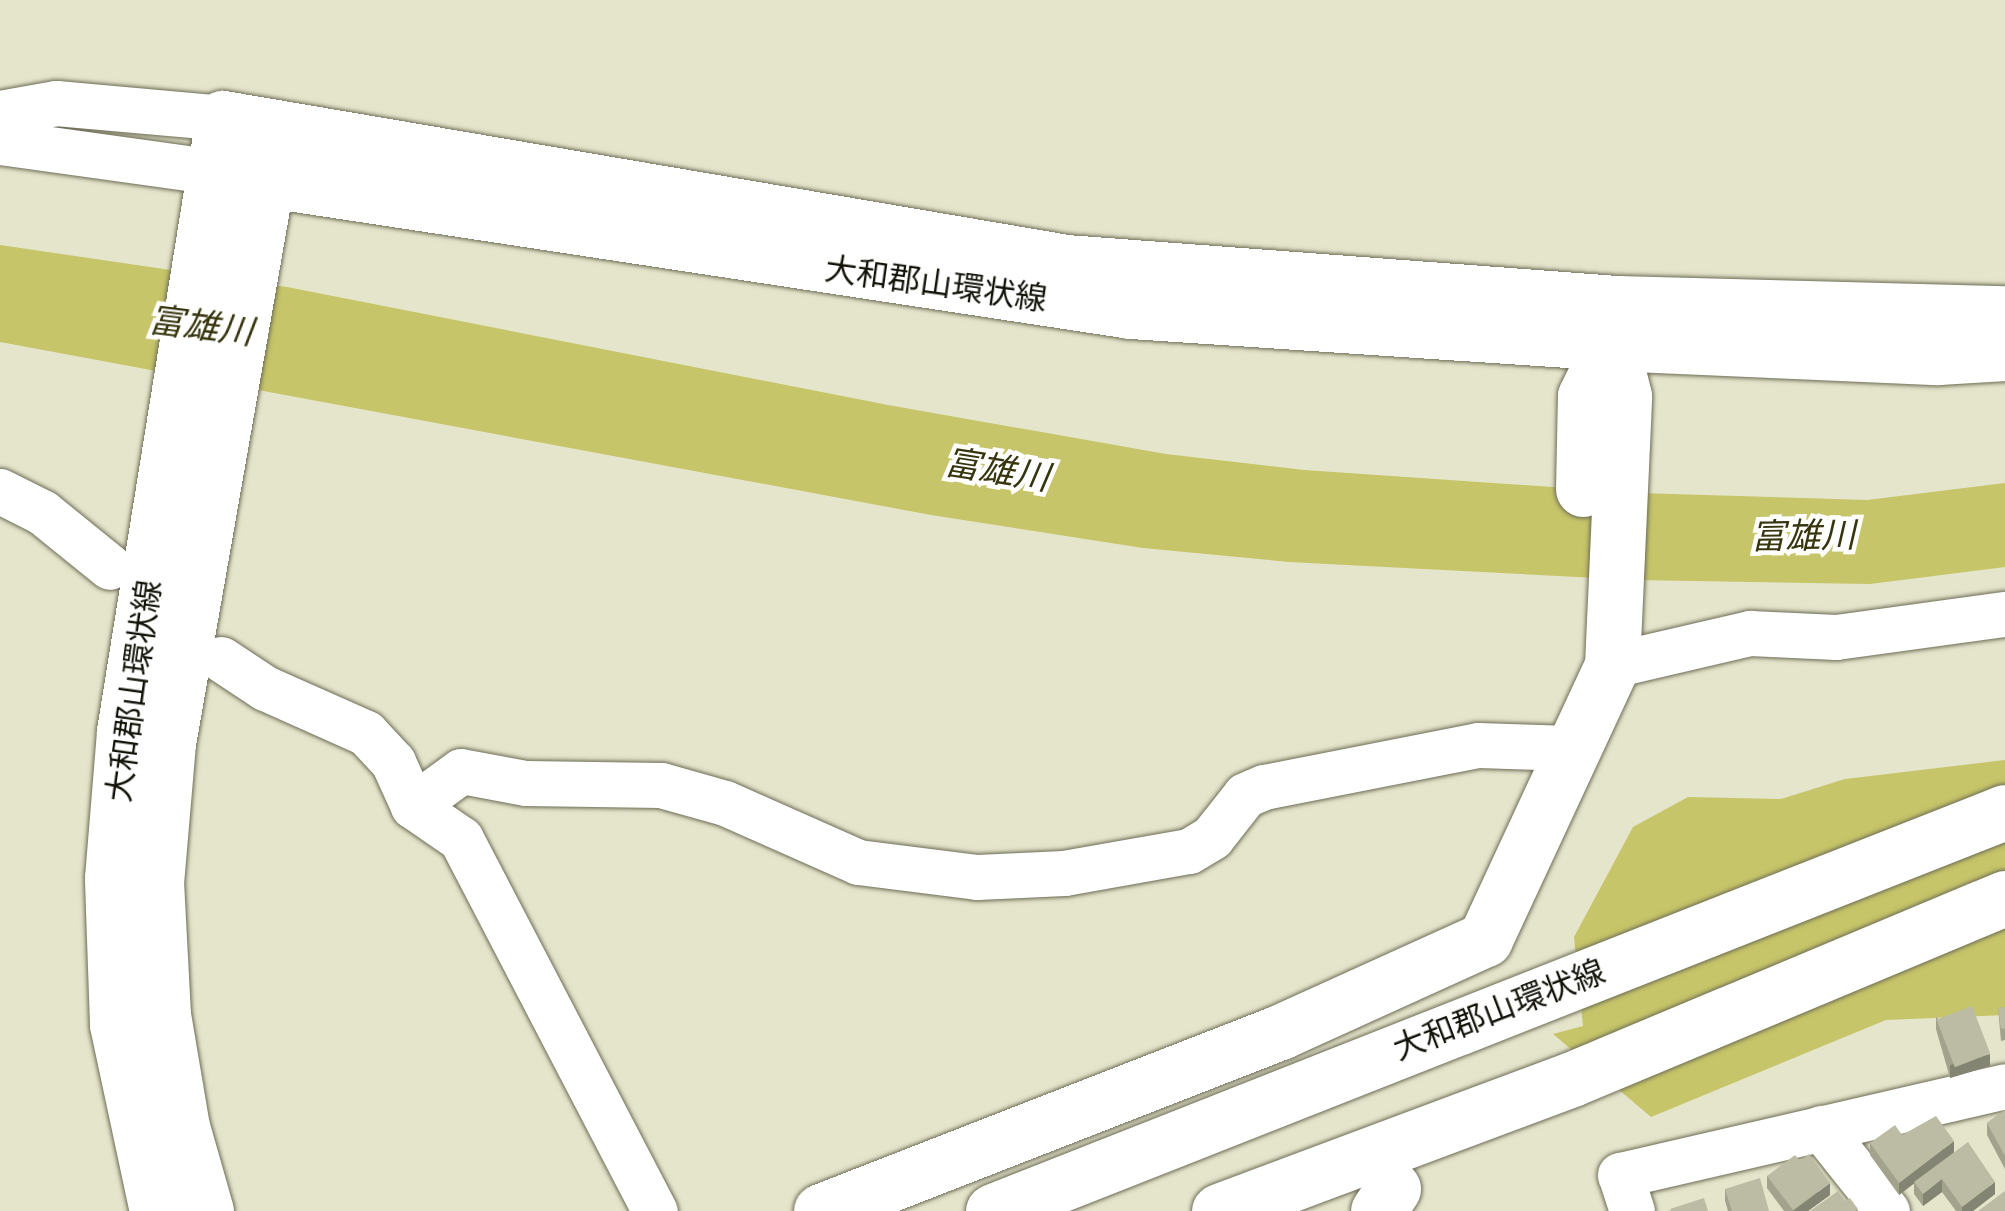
<!DOCTYPE html>
<html>
<head>
<meta charset="utf-8">
<style>
	body { margin:0 }
	#map { position:relative; width:2005px; height:1211px; overflow:hidden; background:#e5e5cc; font-family:"Public Sans","Noto Sans JP",sans-serif }
	div>[style] { position:absolute }
	[style*='--x'] { left:calc(var(--x)*1px); top:calc(var(--y)*1px); width:calc(var(--w)*1px); rotate:calc(var(--a)*1deg) }
	.water>* { inset:0; background:#c7c569 }
	.roads { filter:drop-shadow(0 0 2px #6d6d57) drop-shadow(0 0 2px #6d6d57) }
	.minor>* { height:45px; margin:-22.5px; padding:0 22.5px; transform-origin:22.5px; border-radius:22.5px; background:#fff }
	.major>* { height:55px; margin:-27.5px; padding:0 27.5px; transform-origin:27.5px; border-radius:27.5px; background:#fff }
	.wall>* { inset:0; background:#a2a28d }
	.shaded-wall>* { inset:0; background:#848473 }
	.building>* { inset:0; background:#bcbca4; transform-origin:0 0 }
	span { translate:-50% -50%; white-space:nowrap; text-align:center; line-height:1.15; -webkit-text-stroke:9px #fff; paint-order:stroke }
	.street-label { font-size:32px; color:#13130a }
	.water-label { font-size:35px; color:#36350d; font-style:italic }
</style>
</head>
<body>
<div id="map">
	<div class="water">
		<div style="clip-path:polygon(0 245px,287px 287px,888px 405px,1166px 454px,1304px 470px,1639px 493px,1867px 500px,2005px 483px,2005px 567px,1870px 584px,1635px 580px,1289px 562px,1143px 548px,931px 515px,0 342px)"></div>
		<div style="clip-path:polygon(2005px 760px,2005px 1015px,1886px 1020px,1651px 1117px,1553px 1034px,1583px 1026px,1574px 937px,1633px 827px,1688px 797px,1781px 799px,1845px 779px)"></div>
	</div>
	<div class="roads">
		<div class="minor">
			<div style="--x:0;--y:113;--w:57;--a:-10.1"></div>
			<div style="--x:56;--y:103;--w:168;--a:5.1"></div>
			<div style="--x:0;--y:142;--w:218;--a:7.9"></div>
			<div style="--x:0;--y:491;--w:47;--a:26.6"></div>
			<div style="--x:42;--y:512;--w:87;--a:39"></div>
			<div style="--x:221;--y:659;--w:53;--a:33.4"></div>
			<div style="--x:265;--y:688;--w:111;--a:24"></div>
			<div style="--x:366;--y:733;--w:40;--a:47"></div>
			<div style="--x:393;--y:762;--w:48;--a:65.6"></div>
			<div style="--x:413;--y:806;--w:58;--a:34.5"></div>
			<div style="--x:461;--y:839;--w:420;--a:62.5"></div>
			<div style="--x:1612;--y:665;--w:142;--a:-13.1"></div>
			<div style="--x:1750;--y:633;--w:86;--a:2.7"></div>
			<div style="--x:1836;--y:637;--w:171;--a:-7.8"></div>
			<div style="--x:413;--y:806;--w:59;--a:-36.1"></div>
			<div style="--x:461;--y:771;--w:66;--a:10.5"></div>
			<div style="--x:526;--y:783;--w:135;--a:0.8"></div>
			<div style="--x:661;--y:785;--w:66;--a:15.7"></div>
			<div style="--x:725;--y:803;--w:145;--a:23.9"></div>
			<div style="--x:858;--y:862;--w:120;--a:7.2"></div>
			<div style="--x:977;--y:877;--w:87;--a:-2.6"></div>
			<div style="--x:1064;--y:873;--w:127;--a:-10"></div>
			<div style="--x:1189;--y:851;--w:27;--a:-31"></div>
			<div style="--x:1212;--y:837;--w:53;--a:-51.8"></div>
			<div style="--x:1245;--y:795;--w:21;--a:-23"></div>
			<div style="--x:1264;--y:787;--w:218;--a:-11.1"></div>
			<div style="--x:1478;--y:745;--w:92;--a:1.9"></div>
			<div style="--x:1821;--y:1128;--w:106;--a:51.5"></div>
			<div style="--x:1632;--y:1211;--w:38;--a:-108"></div>
			<div style="--x:1620;--y:1175;--w:395;--a:-13"></div>
		</div>
		<div class="major">
			<div style="--x:216;--y:172;--w:925;--a:8.64"></div>
			<div style="--x:1131;--y:311;--w:481;--a:3.8"></div>
			<div style="--x:1611;--y:343;--w:327;--a:2.5"></div>
			<div style="--x:1938;--y:357;--w:67;--a:-3.4"></div>
			<div style="--x:1583;--y:489;--w:93;--a:-88.8"></div>
			<div style="--x:1585;--y:396;--w:59;--a:-63.9"></div>
			<div style="--x:157;--y:1211;--w:191;--a:-102.1"></div>
			<div style="--x:117;--y:1024;--w:146;--a:-92"></div>
			<div style="--x:112;--y:878;--w:147;--a:-85.3"></div>
			<div style="--x:124;--y:731;--w:621;--a:-80.83"></div>
			<div style="--x:223;--y:118;--w:855;--a:9.69"></div>
			<div style="--x:1066;--y:262;--w:552;--a:4.26"></div>
			<div style="--x:1616;--y:303;--w:389;--a:1.5"></div>
			<div style="--x:206;--y:1211;--w:87;--a:-105.9"></div>
			<div style="--x:182;--y:1127;--w:114;--a:-99.6"></div>
			<div style="--x:163;--y:1015;--w:132;--a:-93"></div>
			<div style="--x:156;--y:883;--w:141;--a:-85.1"></div>
			<div style="--x:168;--y:743;--w:607;--a:-80.04"></div>
			<div style="--x:821;--y:1211;--w:493;--a:-21.3"></div>
			<div style="--x:1280;--y:1032;--w:225;--a:-24.4"></div>
			<div style="--x:1485;--y:939;--w:302;--a:-65.1"></div>
			<div style="--x:1612;--y:665;--w:269;--a:-87.4"></div>
			<div style="--x:1624;--y:396;--w:55;--a:-103.8"></div>
			<div style="--x:1611;--y:343;--w:33;--a:-83"></div>
			<div style="--x:993;--y:1211;--w:1088;--a:-21.52"></div>
			<div style="--x:1219;--y:1211;--w:377;--a:-20.5"></div>
			<div style="--x:1572;--y:1079;--w:469;--a:-22.7"></div>
			<div style="--x:1378;--y:1211;--w:27;--a:-56"></div>
		</div>
	</div>
	<div class="wall">
		<div style="clip-path:polygon(2005px 1007px,2005px 1040px,2001px 1041px,1998px 1008px)"></div>
		<div style="clip-path:polygon(1936px 1017px,1990px 1066px,1950px 1078px,1936px 1029px)"></div>
		<div style="clip-path:polygon(2005px 1110px,2005px 1169px,1987px 1135px,1987px 1123px)"></div>
		<div style="clip-path:polygon(1902px 1135px,1954px 1152px,1995px 1194px,1973px 1211px,1956px 1211px,1942px 1192px,1923px 1206px,1914px 1194px,1914px 1183px,1899px 1195px,1870px 1155px,1870px 1143px)"></div>
		<div style="clip-path:polygon(1767px 1176px,1830px 1195px,1808px 1211px,1784px 1211px,1767px 1188px)"></div>
		<div style="clip-path:polygon(1725px 1189px,1769px 1211px,1728px 1211px,1725px 1201px)"></div>
	</div>
	<div class="shaded-wall">
		<div style="clip-path:polygon(1990px 1054px,1990px 1066px,1950px 1078px,1950px 1065px)"></div>
		<div style="clip-path:polygon(1954px 1141px,1954px 1153px,1899px 1195px,1899px 1183px)"></div>
		<div style="clip-path:polygon(1942px 1179px,1942px 1192px,1923px 1206px,1923px 1194px)"></div>
		<div style="clip-path:polygon(1995px 1182px,1995px 1194px,1973px 1211px,1962px 1211px,1962px 1207px)"></div>
		<div style="clip-path:polygon(1830px 1183px,1830px 1195px,1808px 1211px,1793px 1211px)"></div>
	</div>
	<div class="building">
		<div style="left:1972px;top:1006px;width:51px;height:38px;rotate:69deg"></div>
		<div style="clip-path:polygon(2005px 1007px,2005px 1028px,2001px 1029px,1998px 1008px)"></div>
		<div style="clip-path:polygon(2005px 1110px,2005px 1156px,1987px 1123px)"></div>
		<div style="clip-path:polygon(1936px 1116px,1954px 1141px,1899px 1183px,1870px 1143px,1895px 1125px,1902px 1135px)"></div>
		<div style="clip-path:polygon(1968px 1142px,1995px 1182px,1962px 1207px,1942px 1179px,1923px 1194px,1914px 1182px)"></div>
		<div style="clip-path:polygon(1809px 1154px,1830px 1183px,1793px 1210px,1767px 1176px,1795px 1155px,1800px 1161px)"></div>
		<div style="clip-path:polygon(1760px 1178px,1769px 1211px,1732px 1211px,1725px 1189px)"></div>
		<div style="clip-path:polygon(1838px 1191px,1845px 1201px,1850px 1198px,1858px 1209px,1855px 1211px,1810px 1211px)"></div>
		<div style="clip-path:polygon(2005px 1191px,2005px 1211px,1978px 1211px)"></div>
		<div style="clip-path:polygon(1704px 1198px,1708px 1211px,1671px 1211px,1670px 1209px)"></div>
	</div>
	<div class="street-label">
		<span style="left:936px;top:284px;rotate:8deg">大和郡山環状線</span>
		<span style="left:134px;top:691px;rotate:-82deg">大和郡山環状線</span>
		<span style="left:1499px;top:1010px;rotate:-21deg">大和郡山環状線</span>
	</div>
	<div class="water-label">
		<span style="left:201px;top:326px;rotate:7deg">富雄川</span>
		<span style="left:997px;top:470px;rotate:9deg">富雄川</span>
		<span style="left:1803px;top:536px;rotate:-1deg">富雄川</span>
	</div>
</div>
</body>
</html>
